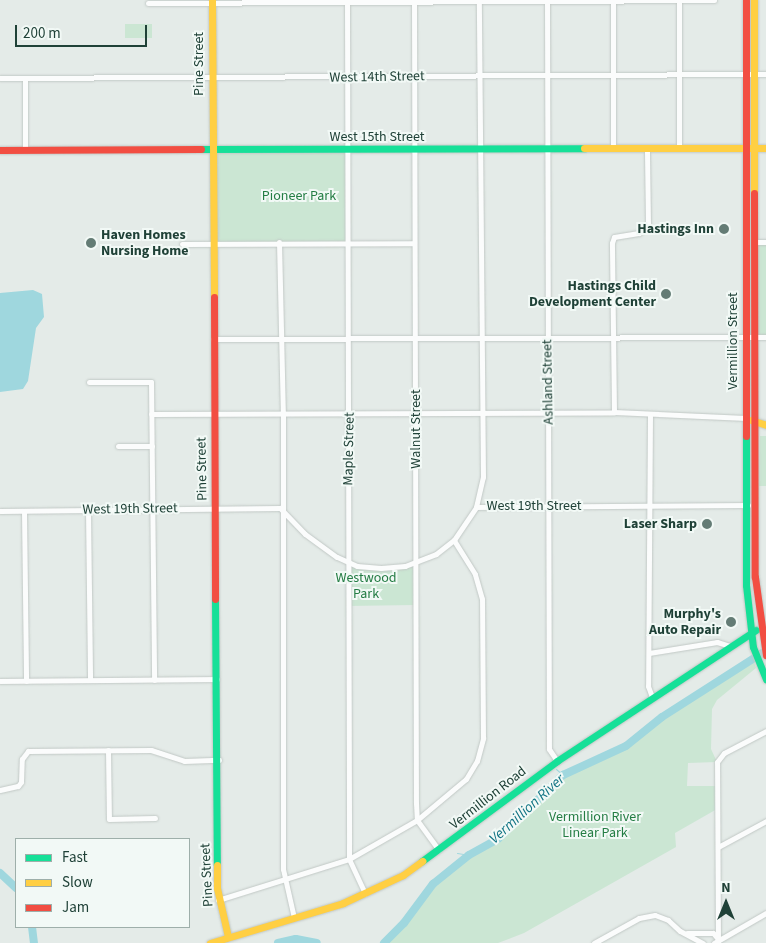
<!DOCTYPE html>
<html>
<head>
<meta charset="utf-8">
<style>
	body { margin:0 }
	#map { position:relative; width:766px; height:943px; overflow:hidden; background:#e4ebe8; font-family:"Source Sans 3",sans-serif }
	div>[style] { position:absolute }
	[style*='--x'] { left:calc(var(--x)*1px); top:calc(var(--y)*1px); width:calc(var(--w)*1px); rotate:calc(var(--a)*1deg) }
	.green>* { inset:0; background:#cbe6d3; transform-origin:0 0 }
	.water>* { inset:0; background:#9fd7de }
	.stream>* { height:1px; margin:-0.5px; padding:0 0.5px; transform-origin:0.5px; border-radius:0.5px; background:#9fd7de }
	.river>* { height:8px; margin:-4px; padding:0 4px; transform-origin:4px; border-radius:4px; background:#9fd7de }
	.roads { filter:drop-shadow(0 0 1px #c1c8c5) drop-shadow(0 0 1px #c1c8c5) }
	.street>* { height:5px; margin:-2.5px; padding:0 2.5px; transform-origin:2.5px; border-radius:2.5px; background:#fbfcfc }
	.fast>* { height:7px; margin:-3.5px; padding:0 3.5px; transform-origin:3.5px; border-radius:3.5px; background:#16e098 }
	.slow>* { height:7px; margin:-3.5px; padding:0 3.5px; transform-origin:3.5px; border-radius:3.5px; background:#ffcf43 }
	.jam>* { height:7px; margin:-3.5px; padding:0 3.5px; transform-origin:3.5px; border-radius:3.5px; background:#f24e42 }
	.dots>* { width:14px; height:14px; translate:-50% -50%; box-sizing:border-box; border:2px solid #f2f9f6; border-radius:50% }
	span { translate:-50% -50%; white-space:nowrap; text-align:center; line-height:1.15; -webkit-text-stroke:4px #f2f9f6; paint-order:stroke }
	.street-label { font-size:14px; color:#1f4137 }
	.park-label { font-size:14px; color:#247d44 }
	.poi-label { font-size:14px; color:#1f4137; font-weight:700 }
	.right { translate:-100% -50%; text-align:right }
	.left { translate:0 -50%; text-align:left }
	.water-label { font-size:15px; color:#117484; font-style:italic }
	.legend { position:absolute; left:15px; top:838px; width:175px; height:90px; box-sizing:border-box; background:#f2f9f6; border:1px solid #9eafaa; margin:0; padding:6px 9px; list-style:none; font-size:15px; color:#1f4137 }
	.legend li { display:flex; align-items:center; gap:10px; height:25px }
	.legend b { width:25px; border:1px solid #9eafaa }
	.north { position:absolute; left:701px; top:878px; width:50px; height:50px; -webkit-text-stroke:4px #f2f9f6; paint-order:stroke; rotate:0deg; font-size:14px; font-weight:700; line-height:20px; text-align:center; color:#1f4137 }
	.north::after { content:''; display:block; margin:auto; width:18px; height:22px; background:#1f4137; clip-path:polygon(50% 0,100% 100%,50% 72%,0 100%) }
	.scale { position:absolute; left:15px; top:25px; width:132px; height:22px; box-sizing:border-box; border:2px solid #1f4137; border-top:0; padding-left:6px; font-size:15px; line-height:18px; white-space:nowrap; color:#1f4137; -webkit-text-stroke:4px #f2f9f6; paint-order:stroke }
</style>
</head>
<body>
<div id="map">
	<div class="green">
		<div style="left:125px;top:24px;width:27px;height:14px"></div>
		<div style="left:212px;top:150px;width:135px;height:94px"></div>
		<div style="left:754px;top:242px;width:12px;height:95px"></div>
		<div style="clip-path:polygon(760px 436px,766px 436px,766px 486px,759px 486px)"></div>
		<div style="clip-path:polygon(347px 563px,371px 568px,415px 563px,415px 605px,347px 606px)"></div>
		<div style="clip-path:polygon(753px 659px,756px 668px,717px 700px,712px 709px,711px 749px,717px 762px,688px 763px,687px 786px,717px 786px,717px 809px,675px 833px,676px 847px,524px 933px,498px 943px,384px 943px,404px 923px,433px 884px,469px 855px,498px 839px,563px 775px,626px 746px,662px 717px)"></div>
	</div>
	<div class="water">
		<div style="clip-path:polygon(33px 290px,42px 294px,44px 317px,36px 328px,28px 381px,23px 389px,0 392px,0 293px)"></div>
	</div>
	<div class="stream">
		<div style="--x:556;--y:769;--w:9;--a:41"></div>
		<div style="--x:457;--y:853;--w:12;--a:9"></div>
	</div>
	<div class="river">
		<div style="--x:0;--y:873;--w:22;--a:43"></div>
		<div style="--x:32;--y:927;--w:16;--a:83"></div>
		<div style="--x:278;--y:943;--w:18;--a:-13"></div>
		<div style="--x:296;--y:939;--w:21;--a:11"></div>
		<div style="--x:384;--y:943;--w:28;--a:-45"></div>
		<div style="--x:404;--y:923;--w:49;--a:-53.4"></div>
		<div style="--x:433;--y:884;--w:46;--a:-38.9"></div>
		<div style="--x:469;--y:855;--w:33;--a:-29"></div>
		<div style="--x:498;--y:839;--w:91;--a:-44.6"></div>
		<div style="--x:563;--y:775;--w:69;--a:-24.7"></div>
		<div style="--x:626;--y:746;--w:46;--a:-38.9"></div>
		<div style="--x:662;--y:717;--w:119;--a:-32.6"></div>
	</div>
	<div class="roads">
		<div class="street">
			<div style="--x:347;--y:0;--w:845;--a:89.86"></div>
			<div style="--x:349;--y:845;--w:14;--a:90"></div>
			<div style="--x:349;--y:859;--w:38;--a:65"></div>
			<div style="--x:414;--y:0;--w:803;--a:89.86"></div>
			<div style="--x:416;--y:803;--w:17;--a:87"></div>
			<div style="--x:417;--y:820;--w:37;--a:54"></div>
			<div style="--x:547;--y:0;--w:749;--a:89.85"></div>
			<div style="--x:549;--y:749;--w:14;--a:56"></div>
			<div style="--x:613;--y:0;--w:148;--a:90"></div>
			<div style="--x:148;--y:3;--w:566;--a:-0.3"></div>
			<div style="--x:0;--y:78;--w:766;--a:-0.3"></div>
			<div style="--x:25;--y:78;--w:72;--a:90"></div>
			<div style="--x:679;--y:148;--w:148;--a:-90"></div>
			<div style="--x:279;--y:242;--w:171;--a:88.7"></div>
			<div style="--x:283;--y:413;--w:456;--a:90"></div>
			<div style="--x:283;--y:869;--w:50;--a:77.3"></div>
			<div style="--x:754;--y:242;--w:12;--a:0"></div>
			<div style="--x:182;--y:244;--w:231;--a:-0.2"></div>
			<div style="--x:213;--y:339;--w:553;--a:-0.21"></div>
			<div style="--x:89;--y:382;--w:62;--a:0"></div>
			<div style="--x:151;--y:382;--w:298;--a:89.4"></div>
			<div style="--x:614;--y:412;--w:169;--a:-90.7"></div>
			<div style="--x:612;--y:243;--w:6;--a:-72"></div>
			<div style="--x:614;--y:237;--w:25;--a:-9"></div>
			<div style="--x:639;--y:233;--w:13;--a:-45"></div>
			<div style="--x:648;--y:224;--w:76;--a:-90.8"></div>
			<div style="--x:151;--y:414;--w:463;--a:-0.2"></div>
			<div style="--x:614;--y:412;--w:132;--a:2.6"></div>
			<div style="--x:650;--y:415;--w:271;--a:90.4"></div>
			<div style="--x:648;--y:686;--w:12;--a:70"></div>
			<div style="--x:118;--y:446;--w:34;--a:0"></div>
			<div style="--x:476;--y:507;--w:31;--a:-77"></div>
			<div style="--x:483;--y:477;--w:477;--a:-90.5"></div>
			<div style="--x:88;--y:510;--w:170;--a:89.3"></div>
			<div style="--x:0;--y:511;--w:280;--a:-0.6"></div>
			<div style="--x:280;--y:508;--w:36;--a:46"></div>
			<div style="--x:305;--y:534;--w:39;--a:36"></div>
			<div style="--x:337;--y:557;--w:22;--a:24"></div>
			<div style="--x:357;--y:566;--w:24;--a:5"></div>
			<div style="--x:381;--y:568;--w:24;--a:-5"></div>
			<div style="--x:405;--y:566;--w:33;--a:-21"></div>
			<div style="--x:436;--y:554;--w:23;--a:-38"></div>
			<div style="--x:454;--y:540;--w:40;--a:-56"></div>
			<div style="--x:476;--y:507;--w:272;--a:-0.4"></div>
			<div style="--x:24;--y:511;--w:170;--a:89.3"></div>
			<div style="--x:649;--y:653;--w:69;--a:-9.2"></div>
			<div style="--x:717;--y:642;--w:14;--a:17"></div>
			<div style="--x:0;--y:681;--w:217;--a:-0.5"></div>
			<div style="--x:108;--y:750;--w:69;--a:89.2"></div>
			<div style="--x:109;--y:819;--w:46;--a:-1.2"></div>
			<div style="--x:0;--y:790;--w:18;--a:-13"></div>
			<div style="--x:18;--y:786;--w:5;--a:-53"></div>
			<div style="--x:21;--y:782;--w:23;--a:-88"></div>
			<div style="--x:22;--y:759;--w:10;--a:-53"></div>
			<div style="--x:28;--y:751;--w:123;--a:-0.5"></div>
			<div style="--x:151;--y:750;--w:35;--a:18"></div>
			<div style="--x:184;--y:761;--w:35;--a:-2"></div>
			<div style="--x:718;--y:847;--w:55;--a:-28.4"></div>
			<div style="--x:218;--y:900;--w:137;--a:-17.4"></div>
			<div style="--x:349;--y:859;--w:78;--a:-29.8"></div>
			<div style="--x:417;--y:820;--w:64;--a:-39.9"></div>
			<div style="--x:466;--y:779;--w:21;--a:-59"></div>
			<div style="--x:477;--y:761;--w:24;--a:-75"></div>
			<div style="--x:483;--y:738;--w:139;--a:-90.4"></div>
			<div style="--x:482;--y:599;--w:26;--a:-106"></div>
			<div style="--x:475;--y:574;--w:40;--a:-122"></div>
			<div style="--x:687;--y:933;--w:26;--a:0"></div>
			<div style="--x:713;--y:933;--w:8;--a:50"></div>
			<div style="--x:594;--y:943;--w:51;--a:-29.1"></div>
			<div style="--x:639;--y:918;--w:16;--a:-11"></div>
			<div style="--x:655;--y:915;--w:14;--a:21"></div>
			<div style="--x:668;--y:920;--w:16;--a:43"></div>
			<div style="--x:680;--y:931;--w:26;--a:28"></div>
			<div style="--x:714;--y:943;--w:60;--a:-30"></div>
			<div style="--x:718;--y:943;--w:181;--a:-90.3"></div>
			<div style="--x:717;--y:762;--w:11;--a:-52"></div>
			<div style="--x:724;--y:753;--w:47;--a:-27.6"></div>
		</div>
		<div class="fast">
			<div style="--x:201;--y:149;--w:383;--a:-0.1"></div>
			<div style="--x:746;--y:436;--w:149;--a:90"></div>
			<div style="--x:746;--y:585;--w:62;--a:83.6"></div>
			<div style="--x:753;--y:647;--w:35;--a:68"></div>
			<div style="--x:215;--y:599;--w:266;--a:89.6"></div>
			<div style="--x:422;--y:861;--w:168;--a:-36.5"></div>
			<div style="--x:557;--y:761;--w:238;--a:-33.4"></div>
		</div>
		<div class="slow">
			<div style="--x:212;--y:0;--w:297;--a:89.6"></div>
			<div style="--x:754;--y:0;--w:193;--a:90"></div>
			<div style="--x:584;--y:148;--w:182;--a:0"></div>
			<div style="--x:751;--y:420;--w:16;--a:18"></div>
			<div style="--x:217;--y:865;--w:23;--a:90"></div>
			<div style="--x:217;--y:888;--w:50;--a:77.3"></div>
			<div style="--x:210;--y:943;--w:139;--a:-16.7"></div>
			<div style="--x:343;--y:903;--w:66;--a:-25"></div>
			<div style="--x:403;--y:875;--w:24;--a:-36"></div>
		</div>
		<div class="jam">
			<div style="--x:746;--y:0;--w:436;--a:90"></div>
			<div style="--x:0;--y:150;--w:201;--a:-0.3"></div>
			<div style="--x:754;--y:193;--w:384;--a:89.9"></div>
			<div style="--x:755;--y:577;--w:79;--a:82"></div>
			<div style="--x:214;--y:297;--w:302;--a:89.8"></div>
		</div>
	</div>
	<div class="dots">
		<div style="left:724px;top:229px;background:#647c75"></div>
		<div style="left:91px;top:243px;background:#647c75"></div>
		<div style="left:666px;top:294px;background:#647c75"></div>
		<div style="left:707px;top:524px;background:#647c75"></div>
		<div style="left:731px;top:622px;background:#647c75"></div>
	</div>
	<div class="street-label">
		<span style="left:199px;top:64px;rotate:-90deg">Pine Street</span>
		<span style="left:377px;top:77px;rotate:-1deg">West 14th Street</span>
		<span style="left:377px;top:137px">West 15th Street</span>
		<span style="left:733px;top:341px;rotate:-90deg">Vermillion Street</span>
		<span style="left:548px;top:382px;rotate:-91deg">Ashland Street</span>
		<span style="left:416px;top:429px;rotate:-90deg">Walnut Street</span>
		<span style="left:349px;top:449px;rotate:-89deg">Maple Street</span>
		<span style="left:202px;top:469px;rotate:-91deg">Pine Street</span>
		<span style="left:534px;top:506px">West 19th Street</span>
		<span style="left:130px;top:509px;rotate:-1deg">West 19th Street</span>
		<span style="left:488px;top:798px;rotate:-38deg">Vermillion Road</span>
		<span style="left:207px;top:875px;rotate:-93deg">Pine Street</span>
	</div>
	<div class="park-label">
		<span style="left:299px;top:196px">Pioneer Park</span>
		<span style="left:366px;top:586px">Westwood<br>Park</span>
		<span style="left:595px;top:825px">Vermillion River<br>Linear Park</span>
	</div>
	<div class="poi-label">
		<span class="right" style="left:714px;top:229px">Hastings Inn</span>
		<span class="left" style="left:101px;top:243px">Haven Homes<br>Nursing Home</span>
		<span class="right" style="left:656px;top:294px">Hastings Child<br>Development Center</span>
		<span class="right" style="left:697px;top:524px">Laser Sharp</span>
		<span class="right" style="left:721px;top:622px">Murphy's<br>Auto Repair</span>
	</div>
	<div class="water-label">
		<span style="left:527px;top:809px;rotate:-42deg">Vermillion River</span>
	</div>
	<ul class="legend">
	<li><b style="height:6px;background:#16e098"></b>Fast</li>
	<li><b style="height:6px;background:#ffcf43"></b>Slow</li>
	<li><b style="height:6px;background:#f24e42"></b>Jam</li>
	</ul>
	<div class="north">N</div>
	<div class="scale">200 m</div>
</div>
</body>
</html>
